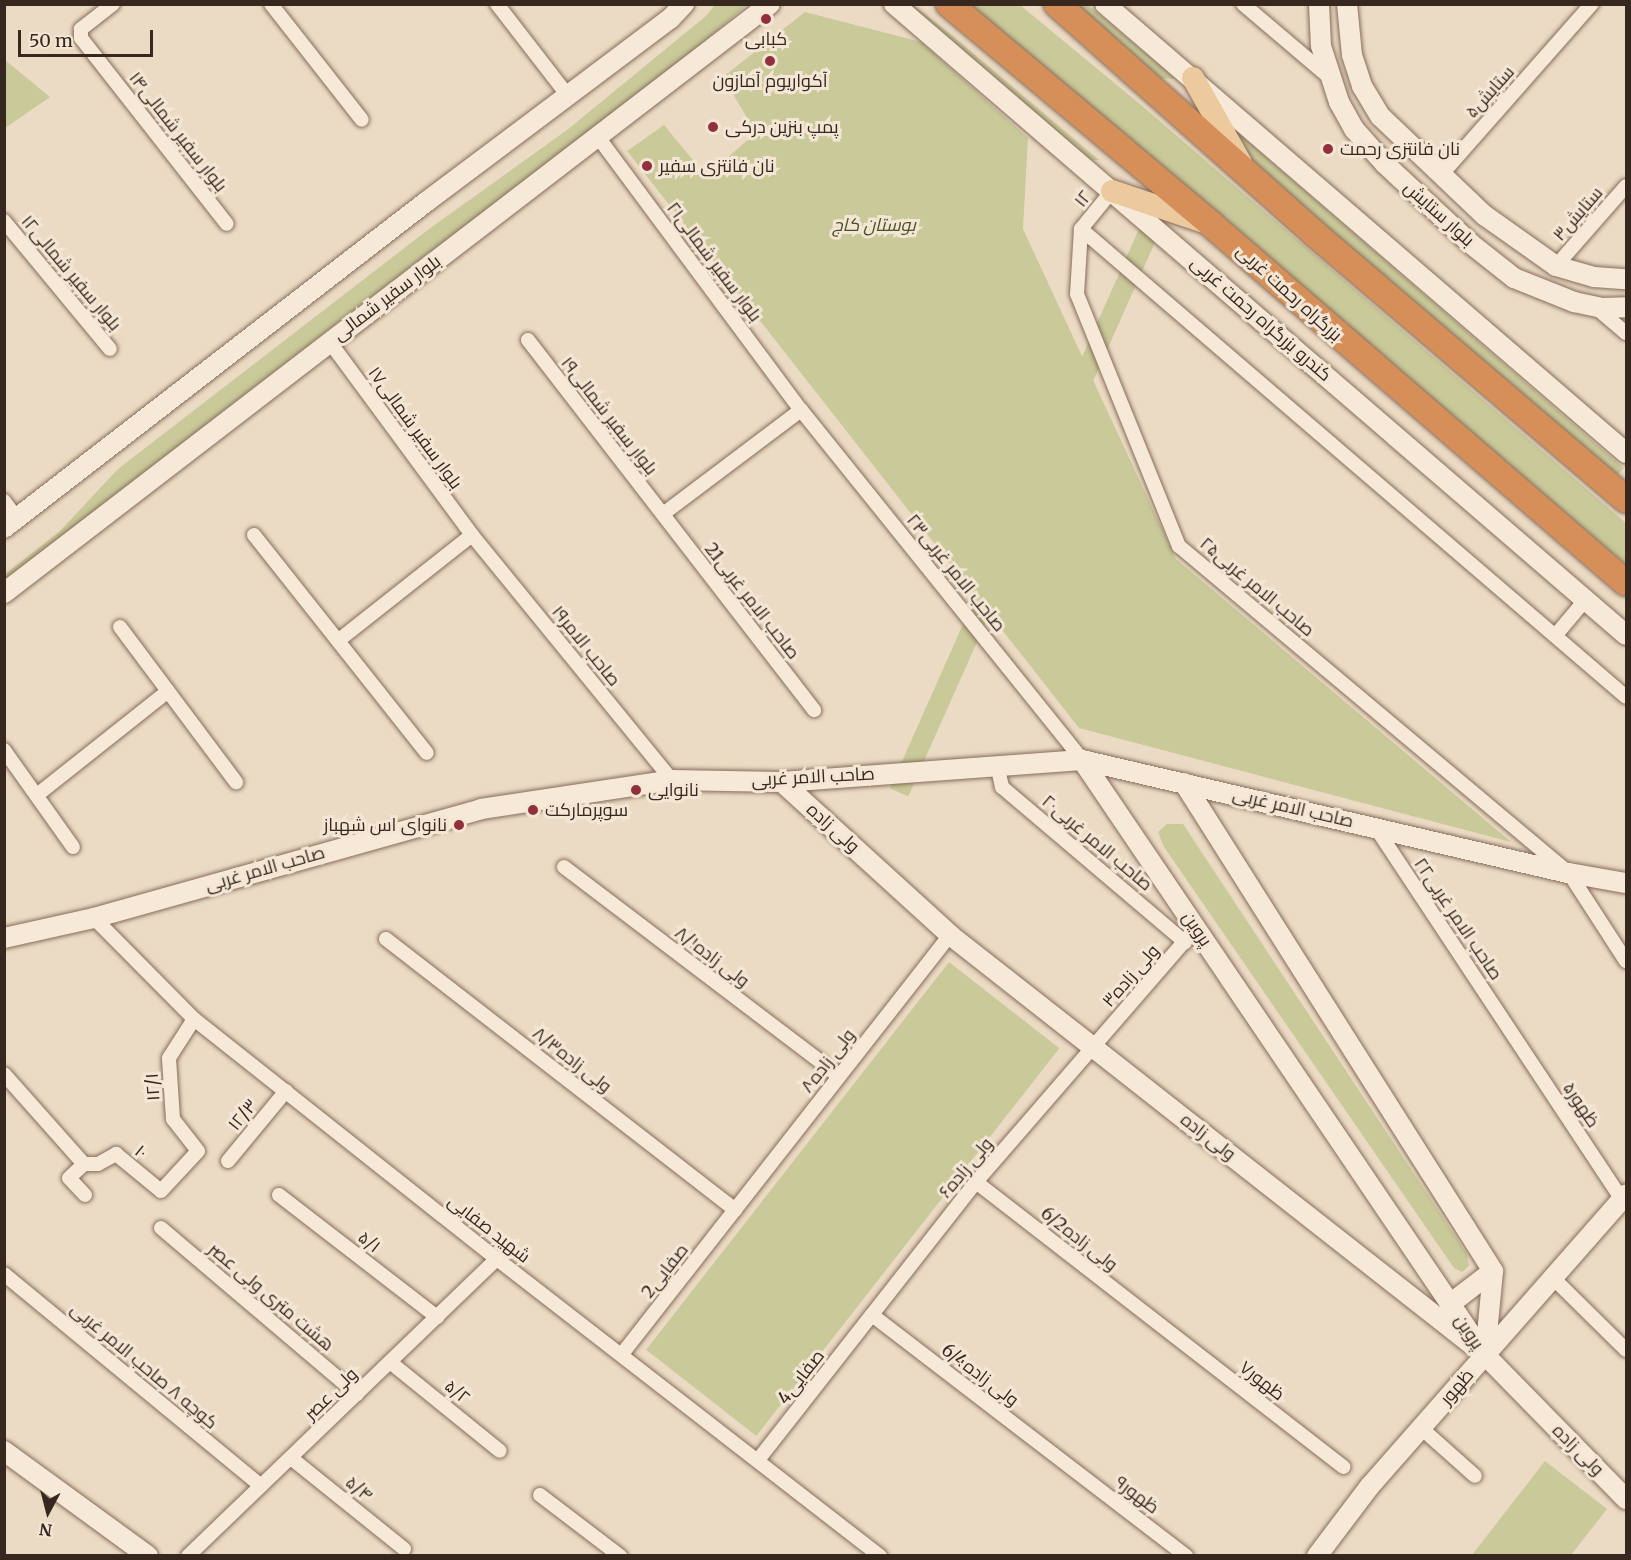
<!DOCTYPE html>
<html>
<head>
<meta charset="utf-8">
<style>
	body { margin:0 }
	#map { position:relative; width:1631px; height:1560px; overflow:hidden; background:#ecdbc4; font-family:Merriweather,Cairo,serif }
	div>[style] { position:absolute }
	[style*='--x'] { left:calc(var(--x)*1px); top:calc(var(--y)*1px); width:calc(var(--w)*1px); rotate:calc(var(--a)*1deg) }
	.green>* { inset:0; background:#c9c999; transform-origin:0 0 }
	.roads { filter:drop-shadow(0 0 2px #866d5c) drop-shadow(0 0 2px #866d5c) }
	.street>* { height:14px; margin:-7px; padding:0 7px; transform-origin:7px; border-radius:7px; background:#f7e9d7 }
	.secondary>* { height:20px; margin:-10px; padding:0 10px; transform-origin:10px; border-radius:10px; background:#f7e9d7 }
	.primary>* { height:22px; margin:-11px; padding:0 11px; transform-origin:11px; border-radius:11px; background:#edca9e }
	.highway>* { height:26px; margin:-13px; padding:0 13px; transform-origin:13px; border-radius:13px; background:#d78f59 }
	.dots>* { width:16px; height:16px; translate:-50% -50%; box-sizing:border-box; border:3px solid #f4e6d4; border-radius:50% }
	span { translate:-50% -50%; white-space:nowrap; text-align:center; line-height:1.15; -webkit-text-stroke:6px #f4e6d4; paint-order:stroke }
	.poi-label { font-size:18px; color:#36271f }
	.left { translate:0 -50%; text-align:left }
	.right { translate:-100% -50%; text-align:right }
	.street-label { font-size:18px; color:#36271f }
	.park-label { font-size:18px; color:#4c5226; font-style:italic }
	.frame { position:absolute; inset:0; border:6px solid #36271f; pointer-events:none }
	.north { position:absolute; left:18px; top:1482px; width:60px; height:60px; -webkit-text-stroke:4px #f4e6d4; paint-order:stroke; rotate:187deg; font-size:16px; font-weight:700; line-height:24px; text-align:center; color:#36271f }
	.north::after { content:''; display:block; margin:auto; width:21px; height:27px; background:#36271f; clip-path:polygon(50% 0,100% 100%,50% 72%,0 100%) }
	.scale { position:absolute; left:18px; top:30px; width:135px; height:27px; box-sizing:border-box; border:3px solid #36271f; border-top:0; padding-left:8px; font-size:18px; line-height:21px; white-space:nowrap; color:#36271f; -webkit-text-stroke:4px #f4e6d4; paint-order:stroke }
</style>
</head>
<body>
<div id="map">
	<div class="green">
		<div style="clip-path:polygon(715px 5px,747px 5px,657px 81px,565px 152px,363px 303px,5px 582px,5px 574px,59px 532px,118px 469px,429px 229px,567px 130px,706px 16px)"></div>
		<div style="clip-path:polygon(902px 5px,913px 5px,948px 32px,1099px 160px,1089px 160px)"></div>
		<div style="clip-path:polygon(971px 5px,1020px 5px,1141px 105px,1626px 523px,1626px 565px)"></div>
		<div style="clip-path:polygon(1074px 5px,1088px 5px,1176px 79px,1160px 78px)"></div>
		<div style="clip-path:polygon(805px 12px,921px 42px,1028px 138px,1023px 229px,1176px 559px,1511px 842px,1079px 728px,627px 151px,664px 125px,706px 176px,756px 133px,723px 77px)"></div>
		<div style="clip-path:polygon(5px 60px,50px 97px,5px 128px,4px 128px)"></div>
		<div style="left:1229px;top:125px;width:523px;height:21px;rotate:41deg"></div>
		<div style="left:1147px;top:211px;width:20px;height:632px;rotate:24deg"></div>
		<div style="clip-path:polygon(1167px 824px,1183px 824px,1467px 1254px,1469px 1266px,1462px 1272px,1454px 1268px,1164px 847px,1158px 832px)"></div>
		<div style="left:949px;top:962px;width:140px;height:492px;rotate:38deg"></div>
		<div style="clip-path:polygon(1545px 1461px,1607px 1509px,1571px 1555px,1472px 1555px)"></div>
	</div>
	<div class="roads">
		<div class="street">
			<div style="--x:113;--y:4;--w:41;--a:142"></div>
			<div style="--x:81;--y:29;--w:9;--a:90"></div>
			<div style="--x:81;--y:38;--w:236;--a:51.9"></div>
			<div style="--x:271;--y:4;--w:147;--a:51.9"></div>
			<div style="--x:497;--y:4;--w:116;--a:52.3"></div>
			<div style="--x:1243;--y:4;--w:111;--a:40.3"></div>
			<div style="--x:598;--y:137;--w:340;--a:53.4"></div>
			<div style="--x:801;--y:410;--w:449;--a:51.2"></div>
			<div style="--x:1441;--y:175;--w:228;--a:-48.6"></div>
			<div style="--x:4;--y:221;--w:166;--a:50.4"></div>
			<div style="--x:1081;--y:229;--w:65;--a:93.5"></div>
			<div style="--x:1077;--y:294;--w:272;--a:68"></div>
			<div style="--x:1179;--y:546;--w:509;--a:39.98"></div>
			<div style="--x:1569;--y:873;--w:105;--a:57.1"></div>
			<div style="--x:1081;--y:229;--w:718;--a:40.65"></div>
			<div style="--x:1081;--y:229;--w:49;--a:-50.8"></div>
			<div style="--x:1556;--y:266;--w:106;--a:-48.8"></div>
			<div style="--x:1594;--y:306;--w:42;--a:40.2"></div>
			<div style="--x:528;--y:340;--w:468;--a:52.3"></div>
			<div style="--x:329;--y:341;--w:241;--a:53.6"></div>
			<div style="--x:472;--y:535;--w:316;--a:50.8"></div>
			<div style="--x:4;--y:501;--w:21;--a:53"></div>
			<div style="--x:663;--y:514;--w:173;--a:-37"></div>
			<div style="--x:254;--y:535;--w:278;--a:51.6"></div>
			<div style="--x:120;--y:627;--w:194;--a:53.2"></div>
			<div style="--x:1555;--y:636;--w:48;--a:-50"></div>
			<div style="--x:339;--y:640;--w:169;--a:-38.3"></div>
			<div style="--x:4;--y:750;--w:119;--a:54.6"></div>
			<div style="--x:997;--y:765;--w:23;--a:77"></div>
			<div style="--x:1002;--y:787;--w:240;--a:40.3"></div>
			<div style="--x:37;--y:795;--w:167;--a:-38.4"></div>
			<div style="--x:1376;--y:828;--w:446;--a:56.5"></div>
			<div style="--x:564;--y:867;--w:345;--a:37.2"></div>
			<div style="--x:94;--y:918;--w:142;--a:45.3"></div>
			<div style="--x:194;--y:1019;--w:387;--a:38.4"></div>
			<div style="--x:497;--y:1259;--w:485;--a:37.8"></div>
			<div style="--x:386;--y:939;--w:442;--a:37.8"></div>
			<div style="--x:4;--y:1074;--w:120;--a:48.4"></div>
			<div style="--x:228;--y:1161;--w:91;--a:-50.4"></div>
			<div style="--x:976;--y:1182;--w:465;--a:37.8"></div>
			<div style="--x:85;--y:1195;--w:23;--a:-133"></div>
			<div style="--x:69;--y:1178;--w:21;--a:-43"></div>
			<div style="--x:84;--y:1164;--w:14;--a:0"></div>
			<div style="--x:98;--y:1164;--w:21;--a:-29"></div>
			<div style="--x:116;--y:1154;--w:58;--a:39.4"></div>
			<div style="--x:161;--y:1191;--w:54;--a:-47.2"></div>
			<div style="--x:198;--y:1151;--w:41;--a:-128"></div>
			<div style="--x:173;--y:1119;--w:61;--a:-93.8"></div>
			<div style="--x:169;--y:1058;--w:46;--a:-57.3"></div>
			<div style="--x:279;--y:1195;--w:200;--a:37.7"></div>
			<div style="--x:161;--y:1228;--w:257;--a:40.3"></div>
			<div style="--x:4;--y:1274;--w:333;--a:39.5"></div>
			<div style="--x:1554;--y:1279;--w:101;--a:44.6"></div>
			<div style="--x:872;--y:1315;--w:396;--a:37.5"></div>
			<div style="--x:622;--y:1354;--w:532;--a:-51.95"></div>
			<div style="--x:390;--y:1362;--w:141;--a:39"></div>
			<div style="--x:1421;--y:1428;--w:72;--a:41.6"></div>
			<div style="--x:291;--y:1458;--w:145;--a:38.8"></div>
			<div style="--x:758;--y:1460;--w:353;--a:-51.9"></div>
			<div style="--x:976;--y:1182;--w:336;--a:-49.1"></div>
			<div style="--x:540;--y:1495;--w:101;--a:37.3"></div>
			<div style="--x:188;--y:1556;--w:429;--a:-43.9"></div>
		</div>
		<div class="secondary">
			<div style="--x:894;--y:4;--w:966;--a:40.76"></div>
			<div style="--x:1105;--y:4;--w:688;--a:40.75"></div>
			<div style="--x:1319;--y:4;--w:42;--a:87.3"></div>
			<div style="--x:1321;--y:46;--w:59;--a:72.2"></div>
			<div style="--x:1339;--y:102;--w:31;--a:61"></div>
			<div style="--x:1354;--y:129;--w:47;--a:48.5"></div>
			<div style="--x:1385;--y:164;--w:117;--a:42.9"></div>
			<div style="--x:1471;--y:244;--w:55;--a:38.3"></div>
			<div style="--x:1514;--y:278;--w:65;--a:21.8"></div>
			<div style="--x:1574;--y:302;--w:29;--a:12"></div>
			<div style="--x:1602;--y:308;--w:24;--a:-2"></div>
			<div style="--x:1347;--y:4;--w:51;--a:84.4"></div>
			<div style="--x:1352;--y:55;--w:33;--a:72"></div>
			<div style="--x:1362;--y:86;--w:35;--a:59"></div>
			<div style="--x:1380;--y:116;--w:144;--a:43.6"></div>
			<div style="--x:1484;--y:215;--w:88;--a:35.3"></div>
			<div style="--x:1556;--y:266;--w:40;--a:16"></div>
			<div style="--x:1594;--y:277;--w:32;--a:4"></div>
			<div style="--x:4;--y:528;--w:533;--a:-37.69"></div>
			<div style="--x:426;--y:202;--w:305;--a:-36.9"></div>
			<div style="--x:670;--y:19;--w:21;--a:-47"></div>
			<div style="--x:4;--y:593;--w:966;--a:-37.56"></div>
			<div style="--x:1082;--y:760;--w:699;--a:55.9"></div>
			<div style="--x:782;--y:782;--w:227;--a:42.3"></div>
			<div style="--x:950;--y:935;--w:680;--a:38.13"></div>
			<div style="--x:1485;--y:1355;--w:202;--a:45.6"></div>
			<div style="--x:1184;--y:783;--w:578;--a:57.66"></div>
			<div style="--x:1493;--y:1271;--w:84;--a:95.4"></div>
			<div style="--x:4;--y:938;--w:92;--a:-12.5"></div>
			<div style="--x:94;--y:918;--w:402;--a:-15.7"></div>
			<div style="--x:481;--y:809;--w:193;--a:-8.6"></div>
			<div style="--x:672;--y:780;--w:110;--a:1"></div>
			<div style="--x:782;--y:782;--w:301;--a:-4.2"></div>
			<div style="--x:1082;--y:760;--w:500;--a:13.1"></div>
			<div style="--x:1569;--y:873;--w:58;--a:10"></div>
			<div style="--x:1450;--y:1304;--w:54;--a:-37.5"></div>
			<div style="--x:4;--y:1451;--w:178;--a:36.1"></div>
			<div style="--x:1317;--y:1556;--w:88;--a:-52.9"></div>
			<div style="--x:1370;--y:1486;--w:388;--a:-48.7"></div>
		</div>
		<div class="primary">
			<div style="--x:1193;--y:78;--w:98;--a:60.5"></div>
			<div style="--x:1112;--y:191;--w:100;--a:18.6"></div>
		</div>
		<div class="highway">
			<div style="--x:949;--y:4;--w:344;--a:40"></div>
			<div style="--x:1212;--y:225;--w:547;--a:40.85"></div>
			<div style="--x:1057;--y:4;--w:346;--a:41.7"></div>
			<div style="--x:1315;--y:234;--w:409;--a:40.5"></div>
		</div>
	</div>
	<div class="dots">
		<div style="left:766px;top:19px;background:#912f3c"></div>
		<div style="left:770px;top:61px;background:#912f3c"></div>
		<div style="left:713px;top:127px;background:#912f3c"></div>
		<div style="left:1328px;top:149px;background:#912f3c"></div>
		<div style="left:647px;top:166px;background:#912f3c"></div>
		<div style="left:636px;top:790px;background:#912f3c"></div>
		<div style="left:533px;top:810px;background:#912f3c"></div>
		<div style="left:459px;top:825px;background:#912f3c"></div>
	</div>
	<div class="poi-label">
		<span style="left:766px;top:39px">کبابی</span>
		<span style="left:770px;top:81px">آکواریوم آمازون</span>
		<span class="left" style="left:725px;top:127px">پمپ بنزین درکی</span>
		<span class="left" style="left:1340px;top:149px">نان فانتزی رحمت</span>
		<span class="left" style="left:659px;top:166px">نان فانتزی سفیر</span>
		<span class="left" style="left:648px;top:790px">نانوایی</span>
		<span class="left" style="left:545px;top:810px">سوپرمارکت</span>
		<span class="right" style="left:447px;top:825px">نانوای اس شهباز</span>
	</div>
	<div class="street-label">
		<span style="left:1490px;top:92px;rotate:-48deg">ستایش۵</span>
		<span style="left:178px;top:132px;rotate:52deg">بلوار سفیر شمالی۱۴</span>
		<span style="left:1083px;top:199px;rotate:-51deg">۱۲</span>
		<span style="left:1439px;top:214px;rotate:42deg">بلوار ستایش</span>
		<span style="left:1578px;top:214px;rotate:-49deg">ستایش۳</span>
		<span style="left:714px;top:262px;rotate:53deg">بلوار سفیر شمالی۲۱</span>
		<span style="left:71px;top:273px;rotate:50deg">بلوار سفیر شمالی۱۲</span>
		<span style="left:1289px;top:293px;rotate:42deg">بزرگراه رحمت غربی</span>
		<span style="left:387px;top:298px;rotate:-37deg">بلوار سفیر شمالی</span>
		<span style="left:1261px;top:319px;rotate:41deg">کندرو بزرگراه رحمت غربی</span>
		<span style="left:609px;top:416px;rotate:52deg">بلوار سفیر شمالی۱۹</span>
		<span style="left:415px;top:428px;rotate:54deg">بلوار سفیر شمالی۱۷</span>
		<span style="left:956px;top:573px;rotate:51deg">صاحب الامر غربی۲۳</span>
		<span style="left:1257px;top:587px;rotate:40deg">صاحب الامر غربی۲۵</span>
		<span style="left:752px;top:601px;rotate:52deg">21صاحب الامر غربی</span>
		<span style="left:586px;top:646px;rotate:51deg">صاحب الامر۱۹</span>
		<span style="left:813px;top:777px;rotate:-3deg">صاحب الامر غربی</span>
		<span style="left:1293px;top:808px;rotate:13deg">صاحب الامر غربی</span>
		<span style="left:833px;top:828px;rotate:42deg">ولی زاده</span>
		<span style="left:1097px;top:843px;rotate:40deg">صاحب الامر غربی۲۰</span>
		<span style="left:265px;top:869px;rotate:-16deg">صاحب الامر غربی</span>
		<span style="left:1458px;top:919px;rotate:56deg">صاحب الامر غربی٢٢</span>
		<span style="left:1197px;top:929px;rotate:56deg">پروین</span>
		<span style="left:712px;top:957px;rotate:37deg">ولی زاده۸/۱</span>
		<span style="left:1131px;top:976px;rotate:-49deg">ولی زاده۳</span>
		<span style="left:572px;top:1060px;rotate:38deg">ولی زاده۸/۳</span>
		<span style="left:828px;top:1061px;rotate:-52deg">ولی زاده۸</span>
		<span style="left:153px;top:1087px;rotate:-94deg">۱۲/۱</span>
		<span style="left:1581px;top:1105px;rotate:56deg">ظهور۵</span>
		<span style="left:243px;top:1115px;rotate:-51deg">۱۲/۳</span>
		<span style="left:1208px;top:1137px;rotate:38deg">ولی زاده</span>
		<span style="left:141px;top:1152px;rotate:39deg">۱۰</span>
		<span style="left:966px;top:1168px;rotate:-50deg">ولی زاده۶</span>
		<span style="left:489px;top:1229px;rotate:38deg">شهید صفایی</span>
		<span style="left:1079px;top:1239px;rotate:38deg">6/2ولی زاده</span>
		<span style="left:369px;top:1242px;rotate:38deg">۵/۱</span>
		<span style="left:665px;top:1271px;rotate:-52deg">2صفایی</span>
		<span style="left:271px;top:1297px;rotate:40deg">هشت متری ولی عصر</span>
		<span style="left:1469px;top:1332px;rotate:56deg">پروین</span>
		<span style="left:144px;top:1366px;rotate:40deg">کوچه ۸ صاحب الامر غربی</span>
		<span style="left:980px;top:1375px;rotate:37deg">6/4ولی زاده</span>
		<span style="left:801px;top:1377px;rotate:-52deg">4صفایی</span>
		<span style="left:1262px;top:1381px;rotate:38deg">ظهور۷</span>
		<span style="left:1457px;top:1387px;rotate:-49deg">ظهور</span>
		<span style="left:457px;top:1392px;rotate:39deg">۵/۲</span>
		<span style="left:331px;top:1394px;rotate:-44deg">ولی عصر</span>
		<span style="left:1578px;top:1450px;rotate:45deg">ولی زاده</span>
		<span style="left:359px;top:1489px;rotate:39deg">۵/۴</span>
		<span style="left:1137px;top:1495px;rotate:37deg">ظهور۹</span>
	</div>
	<div class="park-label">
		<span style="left:874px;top:225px">بوستان کاج</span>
	</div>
	<div class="frame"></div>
	<div class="north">N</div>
	<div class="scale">50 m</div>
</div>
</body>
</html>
